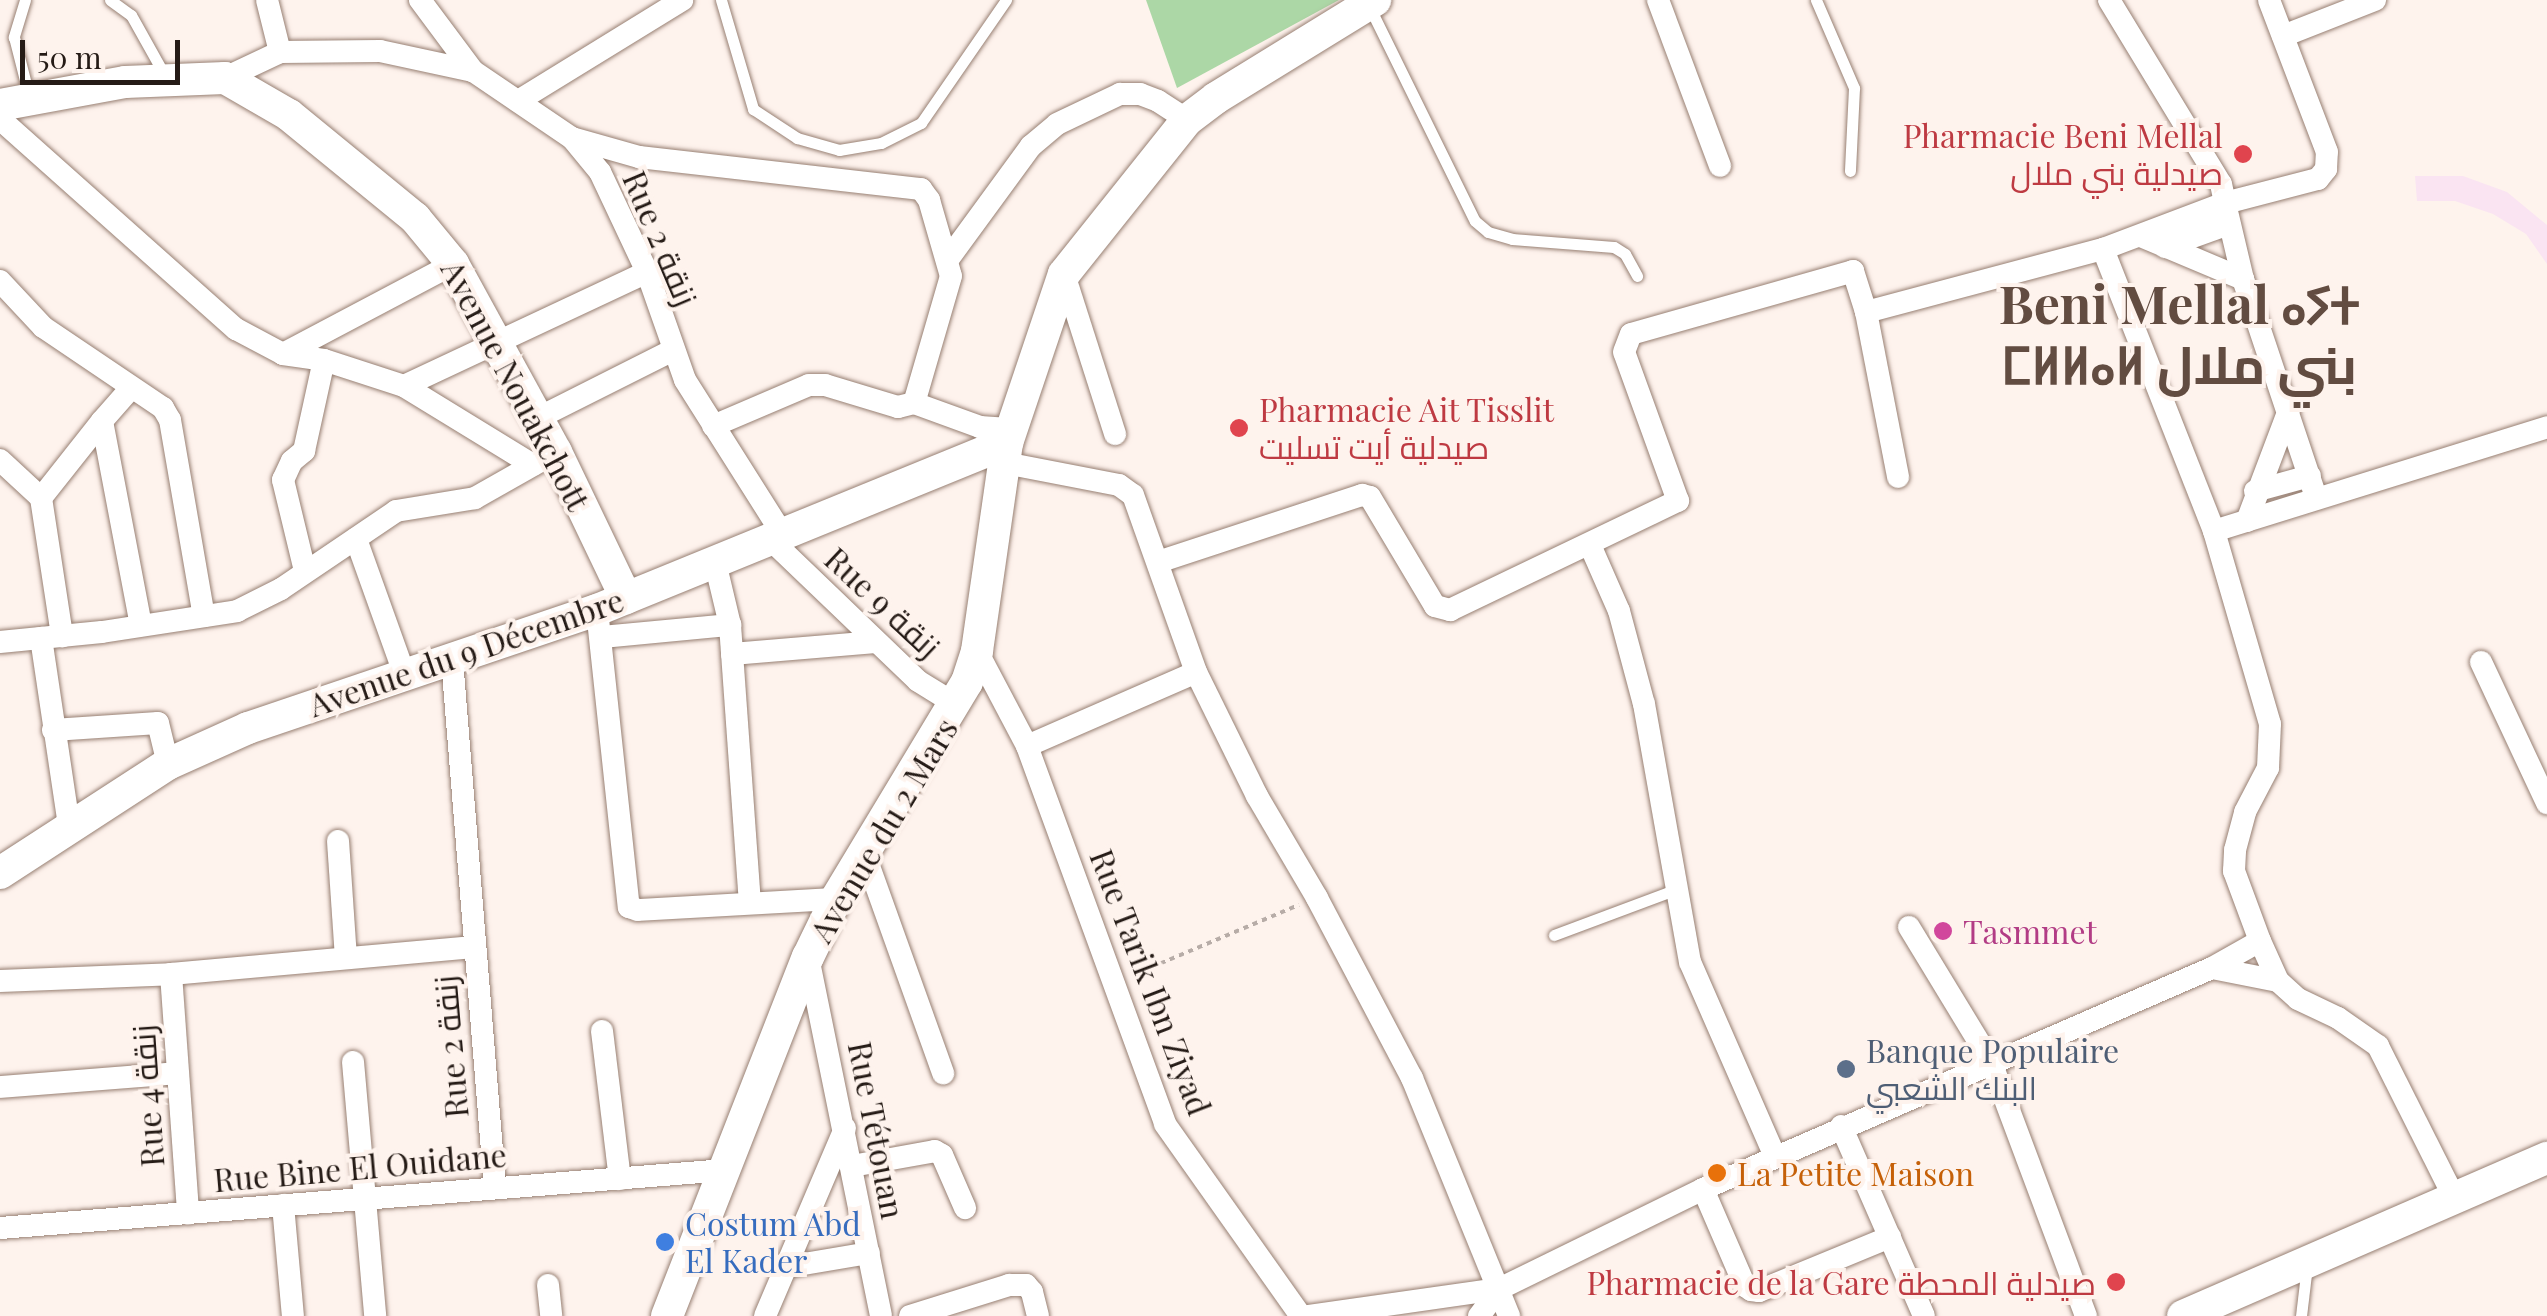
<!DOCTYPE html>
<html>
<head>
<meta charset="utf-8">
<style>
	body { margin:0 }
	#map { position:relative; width:2547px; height:1316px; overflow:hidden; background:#fef3ed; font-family:"Playfair Display",Cairo,"Noto Sans Tifinagh",serif }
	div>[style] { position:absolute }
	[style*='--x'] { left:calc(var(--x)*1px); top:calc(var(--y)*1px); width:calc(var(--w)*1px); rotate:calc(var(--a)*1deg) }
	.commercial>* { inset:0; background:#fae4f2 }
	.green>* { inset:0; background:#acd7a6 }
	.path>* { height:4px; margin-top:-2px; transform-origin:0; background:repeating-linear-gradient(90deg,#b7aca7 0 5px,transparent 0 10px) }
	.roads { filter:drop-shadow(0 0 2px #977f72) drop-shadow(0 0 2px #977f72) }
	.lane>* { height:11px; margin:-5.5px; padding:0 5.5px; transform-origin:5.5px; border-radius:5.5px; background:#fff }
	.street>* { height:22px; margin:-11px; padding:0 11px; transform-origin:11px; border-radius:11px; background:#fff }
	.secondary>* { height:32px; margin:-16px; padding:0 16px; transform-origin:16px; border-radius:16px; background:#fff }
	.dots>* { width:28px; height:28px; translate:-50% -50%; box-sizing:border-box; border:5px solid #fef3ed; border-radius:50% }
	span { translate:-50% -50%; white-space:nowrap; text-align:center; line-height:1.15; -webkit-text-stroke:8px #fef3ed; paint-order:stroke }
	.health-label { font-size:32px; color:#be3a42 }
	.right { translate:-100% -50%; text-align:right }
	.left { translate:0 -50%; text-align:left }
	.street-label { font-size:32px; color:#251b16 }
	.hotel-label { font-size:32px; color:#b23c85 }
	.service-label { font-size:32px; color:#4e5e75 }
	.food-label { font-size:32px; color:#c56008 }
	.shop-label { font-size:32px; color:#366cbe }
	.town-label { font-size:52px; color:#624c41; font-weight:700 }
	.scale { position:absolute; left:20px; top:40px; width:160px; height:45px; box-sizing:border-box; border:5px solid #251b16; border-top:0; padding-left:12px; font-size:30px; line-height:35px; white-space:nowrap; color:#251b16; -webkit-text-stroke:8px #fef3ed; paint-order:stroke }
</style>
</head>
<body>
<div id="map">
	<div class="commercial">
		<div style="clip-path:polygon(2415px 176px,2463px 176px,2507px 192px,2547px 225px,2547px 264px,2526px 234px,2493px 214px,2455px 201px,2417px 201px)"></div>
	</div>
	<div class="green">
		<div style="clip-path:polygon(1146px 0,1339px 0,1177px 88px)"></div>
	</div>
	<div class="path">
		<div style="--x:1133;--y:975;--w:180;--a:-22.9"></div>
	</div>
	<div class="roads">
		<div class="lane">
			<div style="--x:25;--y:0;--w:39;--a:107"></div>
			<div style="--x:14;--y:37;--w:61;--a:75.7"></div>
			<div style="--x:110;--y:0;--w:26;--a:36"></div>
			<div style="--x:131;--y:15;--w:68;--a:60.8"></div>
			<div style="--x:721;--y:0;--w:114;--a:73.6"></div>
			<div style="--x:753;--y:109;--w:53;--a:33.4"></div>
			<div style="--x:797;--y:138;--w:44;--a:15.9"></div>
			<div style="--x:839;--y:150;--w:43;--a:-9.5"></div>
			<div style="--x:881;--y:143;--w:45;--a:-26.6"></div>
			<div style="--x:921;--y:123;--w:150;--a:-55.4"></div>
			<div style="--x:1816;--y:0;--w:96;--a:66.6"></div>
			<div style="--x:1854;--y:88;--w:83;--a:92.8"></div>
			<div style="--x:1370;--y:8;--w:237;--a:63.8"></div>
			<div style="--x:1475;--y:221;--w:17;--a:40"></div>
			<div style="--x:1488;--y:232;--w:25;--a:16"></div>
			<div style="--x:1512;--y:239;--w:102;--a:4.5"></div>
			<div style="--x:1614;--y:247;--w:13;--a:32"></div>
			<div style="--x:1625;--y:254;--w:25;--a:61"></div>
			<div style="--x:1554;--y:935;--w:134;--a:-20.5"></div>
			<div style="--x:2301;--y:1316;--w:50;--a:-83.2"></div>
		</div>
		<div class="street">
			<div style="--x:267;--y:0;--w:54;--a:76"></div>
			<div style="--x:420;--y:0;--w:89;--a:53.3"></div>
			<div style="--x:1658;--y:0;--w:177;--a:69.5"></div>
			<div style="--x:2109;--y:0;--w:215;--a:58.7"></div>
			<div style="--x:2221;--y:184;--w:19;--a:78"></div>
			<div style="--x:2225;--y:203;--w:96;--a:-14.5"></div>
			<div style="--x:2318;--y:179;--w:13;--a:-51"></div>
			<div style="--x:2326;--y:169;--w:17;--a:-87"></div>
			<div style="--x:2327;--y:152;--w:163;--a:-110.9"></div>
			<div style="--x:2283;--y:36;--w:99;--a:-21.4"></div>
			<div style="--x:225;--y:78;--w:61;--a:-25.3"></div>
			<div style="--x:280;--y:52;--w:100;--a:-0.6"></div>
			<div style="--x:380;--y:51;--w:95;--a:12.1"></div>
			<div style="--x:473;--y:71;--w:120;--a:34.1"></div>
			<div style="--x:572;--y:138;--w:44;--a:50.5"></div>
			<div style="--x:600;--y:172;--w:110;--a:64.8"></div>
			<div style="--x:647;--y:272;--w:114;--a:70.6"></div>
			<div style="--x:685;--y:380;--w:183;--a:57.7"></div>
			<div style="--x:518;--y:101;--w:193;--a:-31.6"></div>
			<div style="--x:0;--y:119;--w:316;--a:41.7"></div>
			<div style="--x:236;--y:329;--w:53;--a:28"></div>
			<div style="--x:283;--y:354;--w:41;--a:8.3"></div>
			<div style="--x:324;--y:360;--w:84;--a:18"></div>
			<div style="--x:404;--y:386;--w:151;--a:31.5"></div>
			<div style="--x:572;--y:138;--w:70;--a:15.8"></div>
			<div style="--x:639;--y:157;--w:284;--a:6.5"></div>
			<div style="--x:921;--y:189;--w:14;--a:54"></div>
			<div style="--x:929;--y:200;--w:79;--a:73.9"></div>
			<div style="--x:951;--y:276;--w:132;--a:106.2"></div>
			<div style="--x:2141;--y:236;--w:111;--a:22.9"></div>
			<div style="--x:2165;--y:247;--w:68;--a:-19.8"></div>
			<div style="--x:949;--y:258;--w:139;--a:-53.8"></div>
			<div style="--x:1031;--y:146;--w:34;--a:-40"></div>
			<div style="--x:1057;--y:124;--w:70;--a:-25.5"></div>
			<div style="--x:1120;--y:94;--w:20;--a:0"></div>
			<div style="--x:1140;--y:94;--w:19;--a:21"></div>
			<div style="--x:1158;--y:101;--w:35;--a:33"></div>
			<div style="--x:1064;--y:274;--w:168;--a:72.3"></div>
			<div style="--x:0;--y:281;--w:63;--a:46.9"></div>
			<div style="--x:43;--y:327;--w:145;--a:34"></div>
			<div style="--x:163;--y:408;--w:14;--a:60"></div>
			<div style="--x:170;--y:420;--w:199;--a:80.2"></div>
			<div style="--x:1866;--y:312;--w:245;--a:-14.9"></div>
			<div style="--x:2103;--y:249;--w:130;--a:-20.7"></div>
			<div style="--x:2225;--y:203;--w:78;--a:76.7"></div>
			<div style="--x:2243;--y:279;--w:230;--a:71.5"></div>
			<div style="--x:283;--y:354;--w:192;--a:-27.9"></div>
			<div style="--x:404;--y:386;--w:268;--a:-25.1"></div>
			<div style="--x:131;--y:388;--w:44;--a:131.3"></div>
			<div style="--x:102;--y:421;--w:208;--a:79.2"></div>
			<div style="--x:536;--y:419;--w:151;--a:-26.7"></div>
			<div style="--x:713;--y:426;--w:104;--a:-23.1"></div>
			<div style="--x:809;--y:385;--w:16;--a:0"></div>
			<div style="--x:825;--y:385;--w:76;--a:16.8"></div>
			<div style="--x:898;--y:407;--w:16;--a:-14"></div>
			<div style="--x:914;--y:403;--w:70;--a:20"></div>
			<div style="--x:980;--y:427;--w:32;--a:4"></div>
			<div style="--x:0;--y:460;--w:56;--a:42.8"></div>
			<div style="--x:41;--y:498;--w:140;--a:81.3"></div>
			<div style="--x:1005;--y:463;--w:116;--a:10.9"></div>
			<div style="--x:1119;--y:485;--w:17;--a:36"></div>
			<div style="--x:1133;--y:495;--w:188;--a:70.4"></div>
			<div style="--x:1196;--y:672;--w:138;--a:63.8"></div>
			<div style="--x:1257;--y:796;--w:118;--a:59.5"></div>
			<div style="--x:1317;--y:898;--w:204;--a:62.2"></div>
			<div style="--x:1412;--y:1078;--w:257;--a:67.8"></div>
			<div style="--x:2255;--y:491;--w:57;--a:-15.3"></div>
			<div style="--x:41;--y:498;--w:98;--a:-51.6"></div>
			<div style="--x:2247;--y:521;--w:119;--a:-69.3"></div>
			<div style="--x:2214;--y:531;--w:349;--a:-17.3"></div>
			<div style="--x:356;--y:539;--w:142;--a:70.3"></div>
			<div style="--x:770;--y:539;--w:205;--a:43.8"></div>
			<div style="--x:918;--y:681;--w:46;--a:31.6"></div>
			<div style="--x:1590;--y:545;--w:72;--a:66.3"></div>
			<div style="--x:1619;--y:611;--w:96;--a:75"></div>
			<div style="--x:1644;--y:704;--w:262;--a:79.9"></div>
			<div style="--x:1690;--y:962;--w:213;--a:66.4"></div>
			<div style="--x:715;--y:562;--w:65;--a:76.6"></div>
			<div style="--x:730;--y:625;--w:278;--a:85.9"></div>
			<div style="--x:1158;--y:562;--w:215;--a:-18.2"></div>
			<div style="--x:1362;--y:495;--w:8;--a:14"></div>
			<div style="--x:1370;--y:497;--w:127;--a:59.2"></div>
			<div style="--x:1435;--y:606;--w:16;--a:15"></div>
			<div style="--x:1450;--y:610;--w:253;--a:-25.6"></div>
			<div style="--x:1678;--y:501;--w:158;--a:-109.9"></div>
			<div style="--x:1624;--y:352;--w:19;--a:-69"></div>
			<div style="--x:1631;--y:334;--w:231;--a:-15.8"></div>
			<div style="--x:1853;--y:271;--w:43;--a:72.4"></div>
			<div style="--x:1866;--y:312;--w:168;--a:79"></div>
			<div style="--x:305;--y:571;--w:94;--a:-103.6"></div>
			<div style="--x:283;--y:480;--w:21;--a:-65"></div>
			<div style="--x:292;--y:461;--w:16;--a:-40"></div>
			<div style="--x:304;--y:451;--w:93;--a:-77.6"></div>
			<div style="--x:597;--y:610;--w:299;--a:83.9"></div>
			<div style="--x:629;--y:907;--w:9;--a:18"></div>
			<div style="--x:638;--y:910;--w:198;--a:-3.2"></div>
			<div style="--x:602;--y:637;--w:129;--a:-5.4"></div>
			<div style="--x:41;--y:638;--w:190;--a:81.5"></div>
			<div style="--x:0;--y:642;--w:102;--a:-5.6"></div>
			<div style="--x:102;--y:632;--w:137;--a:-8.8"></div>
			<div style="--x:237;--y:611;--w:49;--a:-26.6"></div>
			<div style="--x:281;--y:589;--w:139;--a:-34.1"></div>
			<div style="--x:396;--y:511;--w:80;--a:-9.3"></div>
			<div style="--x:475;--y:498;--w:79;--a:-29.5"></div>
			<div style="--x:977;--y:651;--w:107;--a:62.2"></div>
			<div style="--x:1027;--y:746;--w:402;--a:69.9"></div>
			<div style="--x:1165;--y:1124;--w:235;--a:54.7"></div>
			<div style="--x:732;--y:654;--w:144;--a:-4.8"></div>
			<div style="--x:452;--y:660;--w:530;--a:85.34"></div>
			<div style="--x:2481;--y:662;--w:156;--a:64.9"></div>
			<div style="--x:53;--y:730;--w:105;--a:-3.8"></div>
			<div style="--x:158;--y:723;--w:42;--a:76.3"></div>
			<div style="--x:1027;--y:746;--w:184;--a:-23.6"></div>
			<div style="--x:338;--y:841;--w:117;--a:86.1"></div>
			<div style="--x:865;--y:855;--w:232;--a:70.3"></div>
			<div style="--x:1909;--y:927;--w:158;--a:58.7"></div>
			<div style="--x:1991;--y:1062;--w:271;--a:69.5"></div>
			<div style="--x:2260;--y:941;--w:44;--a:65.8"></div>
			<div style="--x:2278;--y:981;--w:27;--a:42"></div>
			<div style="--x:2298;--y:999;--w:44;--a:25.4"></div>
			<div style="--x:2338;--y:1018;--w:49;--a:35"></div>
			<div style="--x:2378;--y:1046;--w:174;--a:63.3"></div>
			<div style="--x:808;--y:957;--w:366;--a:78.5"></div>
			<div style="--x:2212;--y:968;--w:67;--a:11.1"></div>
			<div style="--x:171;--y:974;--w:240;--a:85.9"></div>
			<div style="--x:0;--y:981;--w:171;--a:-2.3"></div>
			<div style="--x:171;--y:974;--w:304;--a:-5.1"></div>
			<div style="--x:602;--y:1031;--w:149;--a:83.1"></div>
			<div style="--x:353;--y:1062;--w:255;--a:85"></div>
			<div style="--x:0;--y:1087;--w:178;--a:-4.5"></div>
			<div style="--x:1841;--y:1126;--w:207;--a:66.4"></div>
			<div style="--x:852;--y:1166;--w:84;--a:-10.2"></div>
			<div style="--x:935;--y:1151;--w:8;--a:30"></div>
			<div style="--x:942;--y:1155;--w:58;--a:66.5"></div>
			<div style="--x:1703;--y:1189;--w:106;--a:66.6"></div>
			<div style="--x:1745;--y:1286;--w:7;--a:34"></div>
			<div style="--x:1751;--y:1290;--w:8;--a:7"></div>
			<div style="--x:1759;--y:1291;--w:142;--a:-22.4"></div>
			<div style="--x:283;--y:1205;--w:111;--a:84.9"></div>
			<div style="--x:0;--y:1228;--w:727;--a:-4.57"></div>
			<div style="--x:786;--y:1267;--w:84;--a:-9.6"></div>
			<div style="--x:548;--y:1285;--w:31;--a:84"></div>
			<div style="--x:765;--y:1316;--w:204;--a:-66.9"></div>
			<div style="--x:910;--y:1316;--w:104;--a:-17.4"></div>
			<div style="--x:1009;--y:1285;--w:17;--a:0"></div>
			<div style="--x:1026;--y:1285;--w:9;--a:49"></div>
			<div style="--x:1032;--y:1292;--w:25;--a:76"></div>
			<div style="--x:1309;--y:1316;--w:192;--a:-8.1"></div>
			<div style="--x:1479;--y:1316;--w:34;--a:-53"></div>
			<div style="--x:1499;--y:1289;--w:227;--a:-26.1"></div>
			<div style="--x:1703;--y:1189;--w:555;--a:-23.47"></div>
			<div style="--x:2212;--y:968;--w:55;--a:-29.4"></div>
			<div style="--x:2260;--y:941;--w:75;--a:-110.4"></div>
			<div style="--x:2234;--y:871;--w:21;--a:-87"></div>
			<div style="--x:2235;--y:850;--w:39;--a:-75"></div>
			<div style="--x:2245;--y:812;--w:50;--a:-62.4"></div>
			<div style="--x:2268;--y:768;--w:44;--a:-87.4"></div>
			<div style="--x:2270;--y:724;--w:201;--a:-106.2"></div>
			<div style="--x:2214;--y:531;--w:303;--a:-111.5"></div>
		</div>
		<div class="secondary">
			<div style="--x:0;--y:105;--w:127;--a:-10.4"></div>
			<div style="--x:125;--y:82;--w:100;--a:-2.3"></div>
			<div style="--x:225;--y:78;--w:74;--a:30"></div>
			<div style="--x:289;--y:115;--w:163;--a:39.3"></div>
			<div style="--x:415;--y:218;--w:60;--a:50.4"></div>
			<div style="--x:453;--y:264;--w:214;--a:61.3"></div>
			<div style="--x:556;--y:452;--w:162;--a:64.4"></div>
			<div style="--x:0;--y:873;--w:200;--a:-33"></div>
			<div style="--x:168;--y:764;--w:88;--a:-24.2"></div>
			<div style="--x:248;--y:728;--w:368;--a:-18.7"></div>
			<div style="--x:597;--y:610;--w:443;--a:-22.2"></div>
			<div style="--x:667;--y:1316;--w:386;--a:-68.6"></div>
			<div style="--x:808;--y:957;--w:64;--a:-64.2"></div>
			<div style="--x:836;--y:899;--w:253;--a:-58.9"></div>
			<div style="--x:967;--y:682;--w:33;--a:-72"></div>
			<div style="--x:977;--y:651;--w:210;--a:-81.8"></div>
			<div style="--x:1007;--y:443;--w:178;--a:-71.4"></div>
			<div style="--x:1064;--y:274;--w:197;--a:-51.4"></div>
			<div style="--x:1187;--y:120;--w:36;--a:-37"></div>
			<div style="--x:1216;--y:98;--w:187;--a:-31.6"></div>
			<div style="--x:2183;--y:1316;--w:397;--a:-23.5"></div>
		</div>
	</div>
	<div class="dots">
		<div style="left:2243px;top:154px;background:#e0444e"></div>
		<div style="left:1239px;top:428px;background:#e0444e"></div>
		<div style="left:1943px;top:931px;background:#d1479c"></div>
		<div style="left:1846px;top:1069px;background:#5c6f8a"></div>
		<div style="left:1717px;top:1173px;background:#e8710a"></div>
		<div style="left:665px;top:1242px;background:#3f7fe0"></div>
		<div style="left:2116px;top:1282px;background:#e0444e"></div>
	</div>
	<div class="health-label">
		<span class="right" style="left:2223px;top:154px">Pharmacie Beni Mellal<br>صيدلية بني ملال</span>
		<span class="left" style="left:1259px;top:428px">Pharmacie Ait Tisslit<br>صيدلية أيت تسليت</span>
		<span class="right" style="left:2096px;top:1282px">Pharmacie de la Gare صيدلية المحطة</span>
	</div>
	<div class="street-label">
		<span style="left:661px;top:238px;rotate:67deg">Rue 2 زنقة</span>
		<span style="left:516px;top:385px;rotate:62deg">Avenue Nouakchott</span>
		<span style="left:883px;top:602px;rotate:43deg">Rue 9 زنقة</span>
		<span style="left:466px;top:652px;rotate:-19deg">Avenue du 9 Décembre</span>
		<span style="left:883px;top:830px;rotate:-59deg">Avenue du 2 Mars</span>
		<span style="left:1151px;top:982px;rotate:69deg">Rue Tarik Ibn Ziyad</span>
		<span style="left:450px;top:1047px;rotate:-95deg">Rue 2 زنقة</span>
		<span style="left:147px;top:1096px;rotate:-94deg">Rue 4 زنقة</span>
		<span style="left:877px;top:1130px;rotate:79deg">Rue Tétouan</span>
		<span style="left:360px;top:1167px;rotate:-5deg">Rue Bine El Ouidane</span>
	</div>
	<div class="hotel-label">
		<span class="left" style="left:1963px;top:931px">Tasmmet</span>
	</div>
	<div class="service-label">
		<span class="left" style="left:1866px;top:1069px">Banque Populaire<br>البنك الشعبي</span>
	</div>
	<div class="food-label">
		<span class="left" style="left:1737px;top:1173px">La Petite Maison</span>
	</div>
	<div class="shop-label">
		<span class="left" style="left:685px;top:1242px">Costum Abd<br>El Kader</span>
	</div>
	<div class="town-label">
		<span style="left:2179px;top:333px">Beni Mellal ⴰⵢⵜ<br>ⵎⵍⵍⴰⵍ بني ملال</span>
	</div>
	<div class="scale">50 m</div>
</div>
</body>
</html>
